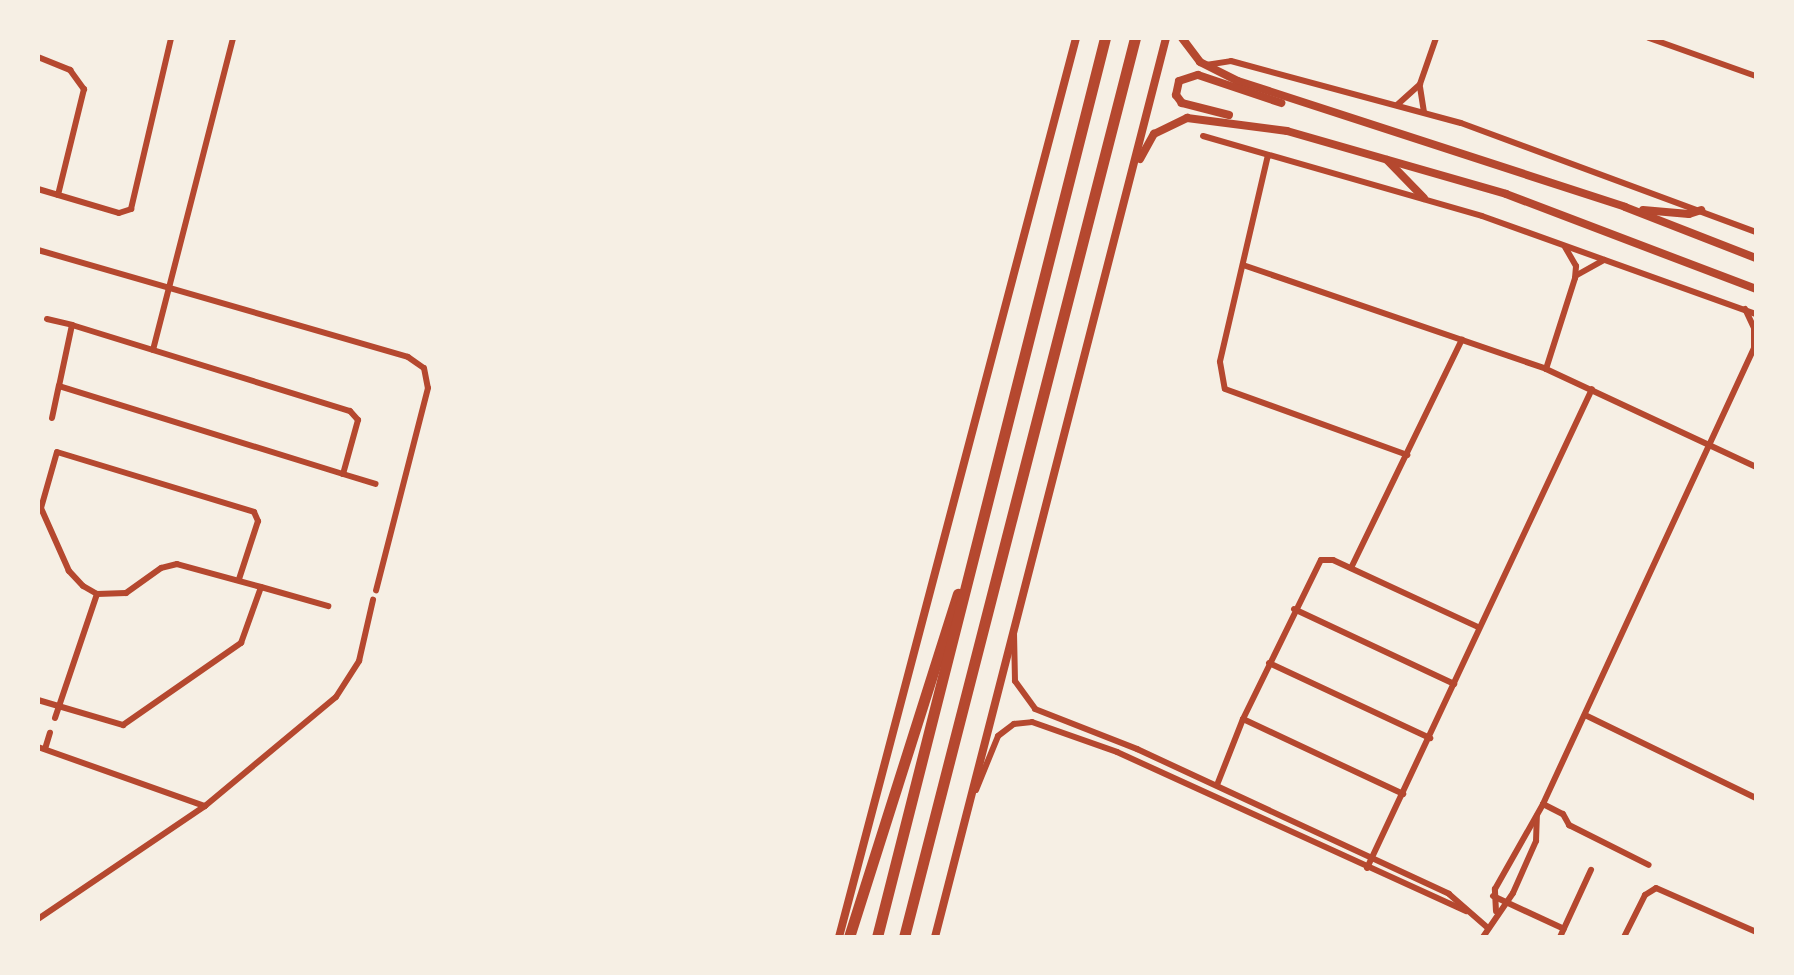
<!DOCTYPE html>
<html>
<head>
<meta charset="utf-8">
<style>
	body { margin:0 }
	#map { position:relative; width:1794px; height:975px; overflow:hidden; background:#f6efe4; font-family:"Nunito Sans",sans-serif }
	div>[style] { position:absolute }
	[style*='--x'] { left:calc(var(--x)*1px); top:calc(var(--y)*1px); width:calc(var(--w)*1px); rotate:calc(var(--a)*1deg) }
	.minor>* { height:6px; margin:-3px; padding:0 3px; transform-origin:3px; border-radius:3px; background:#b5482f }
	.secondary>* { height:8px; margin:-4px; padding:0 4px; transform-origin:4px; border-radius:4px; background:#b5482f }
	.motorway>* { height:11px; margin:-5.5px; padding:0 5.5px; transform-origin:5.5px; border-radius:5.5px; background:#b5482f }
	span { translate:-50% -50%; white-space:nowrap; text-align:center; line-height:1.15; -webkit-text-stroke:7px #f6efe4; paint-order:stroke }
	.frame { position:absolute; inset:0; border:40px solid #f6efe4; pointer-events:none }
</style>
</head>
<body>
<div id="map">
	<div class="minor">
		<div style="--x:1649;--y:38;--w:114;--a:19.6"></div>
		<div style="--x:38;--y:57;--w:35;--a:22"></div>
		<div style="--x:70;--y:70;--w:24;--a:54"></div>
		<div style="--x:84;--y:89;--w:109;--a:103.8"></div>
		<div style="--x:1206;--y:65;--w:25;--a:-9"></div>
		<div style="--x:1231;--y:61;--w:238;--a:15.1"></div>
		<div style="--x:1461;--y:123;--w:314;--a:20.3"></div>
		<div style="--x:1420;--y:87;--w:25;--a:81"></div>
		<div style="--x:1397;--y:105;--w:31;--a:-42"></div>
		<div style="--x:1420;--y:84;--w:49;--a:-70.8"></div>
		<div style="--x:1203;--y:136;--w:290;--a:16"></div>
		<div style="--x:1482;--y:216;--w:291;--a:19.7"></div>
		<div style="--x:1268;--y:155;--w:212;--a:103.1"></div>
		<div style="--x:1220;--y:362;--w:27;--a:80"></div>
		<div style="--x:1225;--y:389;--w:194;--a:19.9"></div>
		<div style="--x:38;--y:189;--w:84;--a:16.5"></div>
		<div style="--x:119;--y:213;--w:13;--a:-18"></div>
		<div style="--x:131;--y:209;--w:176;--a:-76.8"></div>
		<div style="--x:38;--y:250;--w:385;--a:16.1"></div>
		<div style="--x:408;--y:357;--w:19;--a:35"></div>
		<div style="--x:424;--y:368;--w:20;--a:79"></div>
		<div style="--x:428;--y:388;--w:209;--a:104.4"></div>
		<div style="--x:1243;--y:265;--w:320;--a:18.9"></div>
		<div style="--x:1546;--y:369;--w:232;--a:25"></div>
		<div style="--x:1577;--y:275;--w:31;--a:-29"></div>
		<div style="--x:47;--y:319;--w:26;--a:13"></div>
		<div style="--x:72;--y:325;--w:291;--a:17.2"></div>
		<div style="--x:350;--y:411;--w:12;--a:48"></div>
		<div style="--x:358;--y:420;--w:56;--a:105.5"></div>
		<div style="--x:343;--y:474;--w:297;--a:-162.8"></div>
		<div style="--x:59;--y:386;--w:62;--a:-78"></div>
		<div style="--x:153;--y:350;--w:322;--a:-75.6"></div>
		<div style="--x:1546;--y:369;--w:96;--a:-72.3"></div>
		<div style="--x:1575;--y:278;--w:12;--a:-85"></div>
		<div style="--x:1576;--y:266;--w:22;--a:-120"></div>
		<div style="--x:52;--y:418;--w:33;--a:-78"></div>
		<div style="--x:343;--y:474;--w:34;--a:17"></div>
		<div style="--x:1351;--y:568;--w:254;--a:-64.1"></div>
		<div style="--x:261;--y:587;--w:70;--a:15.8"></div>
		<div style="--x:1294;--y:609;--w:177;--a:25.1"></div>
		<div style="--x:1014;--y:633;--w:48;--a:88.8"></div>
		<div style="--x:1015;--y:681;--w:34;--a:54"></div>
		<div style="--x:1035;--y:709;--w:110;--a:21.4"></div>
		<div style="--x:1137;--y:749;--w:344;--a:24.9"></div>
		<div style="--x:1449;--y:894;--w:52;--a:41.1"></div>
		<div style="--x:1269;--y:663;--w:178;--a:25"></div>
		<div style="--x:38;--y:700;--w:89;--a:16.4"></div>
		<div style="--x:123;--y:725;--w:144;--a:-34.8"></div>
		<div style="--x:241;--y:643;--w:59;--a:-70.3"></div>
		<div style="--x:261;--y:587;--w:87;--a:-164.7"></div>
		<div style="--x:177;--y:564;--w:16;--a:166"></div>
		<div style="--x:161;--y:568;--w:43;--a:144.5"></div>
		<div style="--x:126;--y:593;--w:29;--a:178"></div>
		<div style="--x:97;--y:594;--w:16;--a:-150"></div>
		<div style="--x:83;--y:586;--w:21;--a:-133"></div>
		<div style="--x:69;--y:571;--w:69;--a:-114"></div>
		<div style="--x:41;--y:508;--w:58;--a:-74.1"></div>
		<div style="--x:57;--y:452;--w:206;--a:16.9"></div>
		<div style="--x:254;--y:512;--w:10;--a:66"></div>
		<div style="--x:258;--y:521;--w:61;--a:108.1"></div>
		<div style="--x:1585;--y:715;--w:190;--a:25.9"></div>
		<div style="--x:55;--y:718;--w:131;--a:-71.3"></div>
		<div style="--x:1243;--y:719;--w:177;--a:25.1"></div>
		<div style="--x:38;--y:747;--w:177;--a:19.5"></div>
		<div style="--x:45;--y:749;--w:17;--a:-73"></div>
		<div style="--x:1217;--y:785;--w:71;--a:-68.5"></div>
		<div style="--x:1243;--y:719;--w:177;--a:-63.9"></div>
		<div style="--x:1321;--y:560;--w:12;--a:0"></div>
		<div style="--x:1333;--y:560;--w:160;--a:24.8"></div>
		<div style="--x:976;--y:790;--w:58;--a:-67.8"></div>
		<div style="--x:998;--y:736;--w:20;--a:-37"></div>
		<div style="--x:1014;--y:724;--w:18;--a:-6"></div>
		<div style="--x:1032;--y:722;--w:90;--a:19.4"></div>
		<div style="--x:1117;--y:752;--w:384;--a:24.5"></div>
		<div style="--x:1543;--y:804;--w:22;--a:27"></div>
		<div style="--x:1563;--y:814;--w:13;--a:61"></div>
		<div style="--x:1569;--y:825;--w:89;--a:26.6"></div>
		<div style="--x:1367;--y:868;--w:529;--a:-64.84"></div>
		<div style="--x:1493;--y:896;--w:78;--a:24.9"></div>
		<div style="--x:1496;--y:911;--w:22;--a:-93"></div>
		<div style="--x:1495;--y:889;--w:98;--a:-60.5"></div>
		<div style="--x:1543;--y:804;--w:502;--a:-65.17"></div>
		<div style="--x:1754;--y:348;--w:20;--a:-90"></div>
		<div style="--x:1754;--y:328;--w:21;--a:-115"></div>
		<div style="--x:38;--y:919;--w:202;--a:-34.1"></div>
		<div style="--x:205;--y:806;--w:170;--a:-39.8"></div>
		<div style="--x:336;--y:697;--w:43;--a:-57.4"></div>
		<div style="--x:359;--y:661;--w:63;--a:-77.1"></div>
		<div style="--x:1483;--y:937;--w:53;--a:-55.7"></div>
		<div style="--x:1513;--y:893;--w:57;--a:-66.1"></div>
		<div style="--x:1536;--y:841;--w:25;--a:-88"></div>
		<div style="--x:1560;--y:937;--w:74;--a:-65.2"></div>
		<div style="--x:1624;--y:937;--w:47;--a:-63.4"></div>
		<div style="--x:1645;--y:895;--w:13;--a:-32"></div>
		<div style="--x:1656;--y:888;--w:109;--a:23.7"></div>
	</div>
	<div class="secondary">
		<div style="--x:1182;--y:38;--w:30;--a:53"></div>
		<div style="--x:1200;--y:62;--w:42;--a:26.6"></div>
		<div style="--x:1238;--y:81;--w:407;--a:18"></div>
		<div style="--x:1625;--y:207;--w:141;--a:21.3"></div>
		<div style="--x:1229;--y:115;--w:49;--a:-165.7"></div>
		<div style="--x:1182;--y:103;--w:10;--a:-127"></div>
		<div style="--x:1176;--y:95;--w:14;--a:-78"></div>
		<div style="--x:1179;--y:81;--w:20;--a:-18"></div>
		<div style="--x:1198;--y:75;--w:88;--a:18.6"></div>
		<div style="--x:1140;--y:159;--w:29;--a:-61"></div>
		<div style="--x:1154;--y:134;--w:37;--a:-26"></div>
		<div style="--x:1187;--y:118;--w:101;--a:7.4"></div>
		<div style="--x:1287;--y:131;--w:228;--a:16"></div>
		<div style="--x:1506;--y:194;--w:267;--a:20.8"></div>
		<div style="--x:1387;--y:160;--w:53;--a:45.8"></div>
		<div style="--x:1643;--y:210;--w:46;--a:5"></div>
		<div style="--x:1689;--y:214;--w:13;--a:-18"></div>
		<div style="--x:839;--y:937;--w:930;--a:-75.23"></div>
		<div style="--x:935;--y:937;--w:928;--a:-75.59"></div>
	</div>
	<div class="motorway">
		<div style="--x:849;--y:937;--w:360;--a:-72.4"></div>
		<div style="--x:877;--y:937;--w:927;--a:-75.77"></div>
		<div style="--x:904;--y:937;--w:928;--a:-75.59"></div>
	</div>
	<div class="frame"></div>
</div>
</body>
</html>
